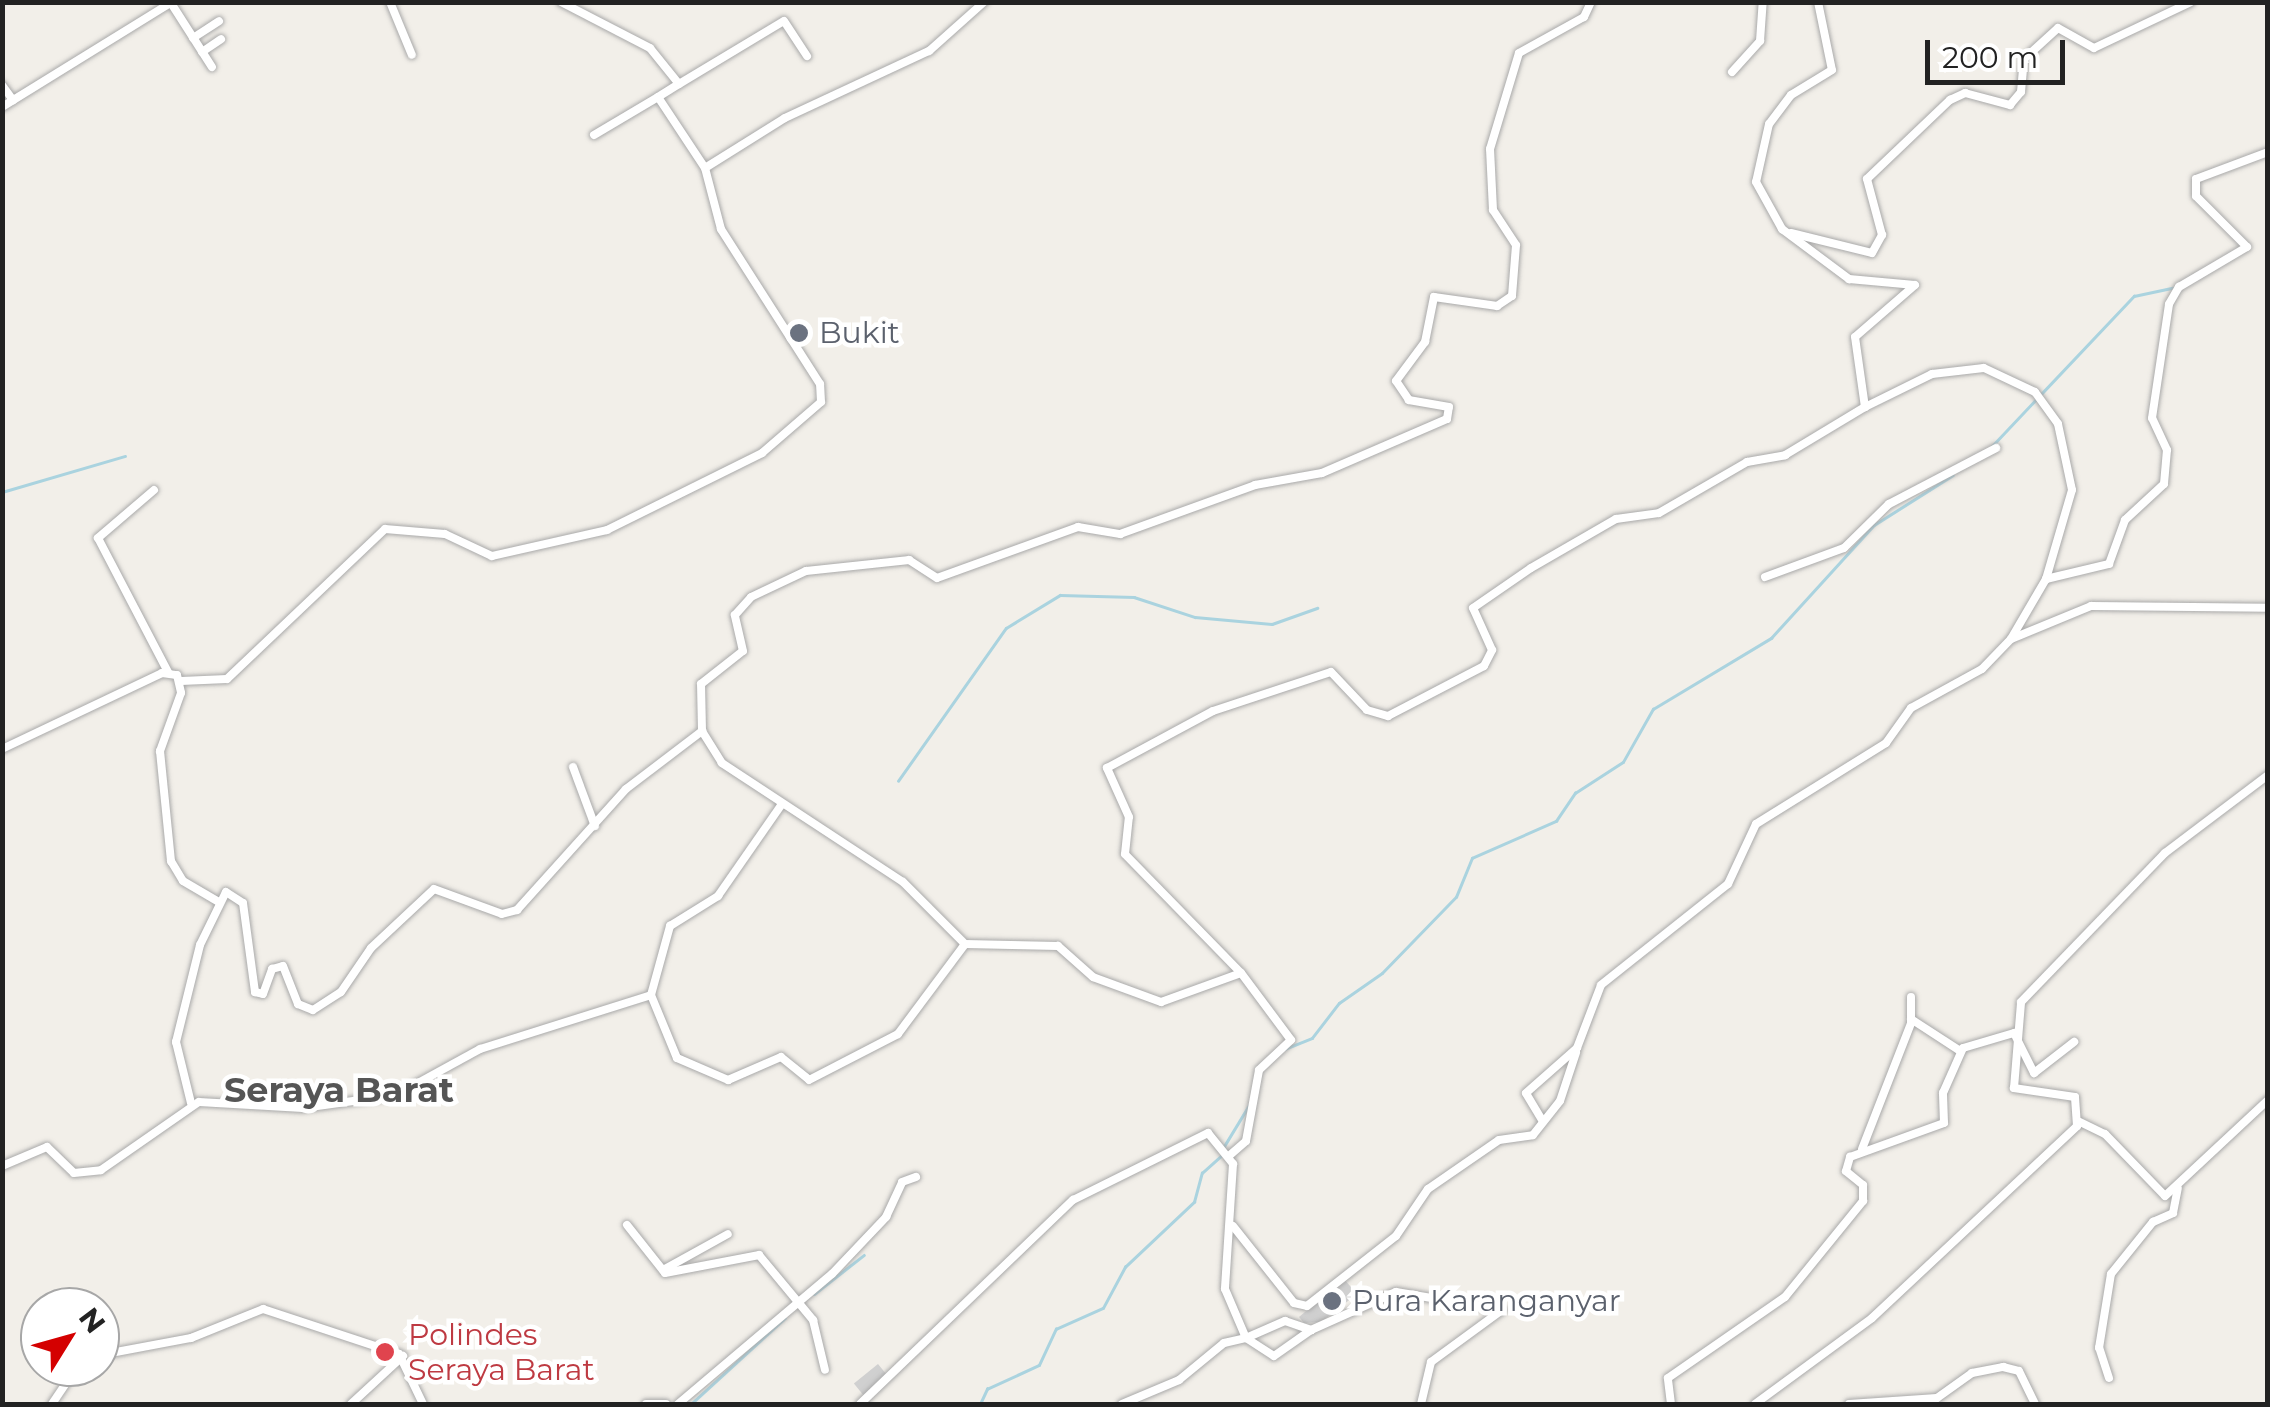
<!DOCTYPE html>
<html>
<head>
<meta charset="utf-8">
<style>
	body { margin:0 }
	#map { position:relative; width:2270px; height:1407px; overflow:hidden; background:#f2efe9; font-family:Montserrat,sans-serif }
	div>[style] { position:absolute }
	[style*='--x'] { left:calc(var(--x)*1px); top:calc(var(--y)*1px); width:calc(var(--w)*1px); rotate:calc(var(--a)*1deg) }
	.religious>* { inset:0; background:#d0d0d0; transform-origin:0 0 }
	.stream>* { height:2.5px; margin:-1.25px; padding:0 1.25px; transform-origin:1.25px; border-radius:1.25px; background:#aad3df }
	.roads { filter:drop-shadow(0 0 2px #a9a9a9) drop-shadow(0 0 2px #a9a9a9) }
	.minor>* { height:8px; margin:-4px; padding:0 4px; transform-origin:4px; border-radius:4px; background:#fff }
	.dots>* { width:28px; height:28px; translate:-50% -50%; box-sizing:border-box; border:5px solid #fff; border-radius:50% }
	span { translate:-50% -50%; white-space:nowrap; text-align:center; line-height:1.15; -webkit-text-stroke:9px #fff; paint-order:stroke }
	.worship-label { font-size:30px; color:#5b616d }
	.left { translate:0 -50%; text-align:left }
	.health-label { font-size:30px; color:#be3a42 }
	.quarter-label { font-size:35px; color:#555; font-weight:700 }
	.frame { position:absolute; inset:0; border:5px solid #222; pointer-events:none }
	.north { position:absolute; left:20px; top:1287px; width:100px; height:100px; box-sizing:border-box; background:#fff; border:2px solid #a7a7a7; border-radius:50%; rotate:53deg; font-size:28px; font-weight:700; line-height:40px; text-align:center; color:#222 }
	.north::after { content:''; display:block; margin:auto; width:35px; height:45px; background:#d40000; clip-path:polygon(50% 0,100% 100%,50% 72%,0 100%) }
	.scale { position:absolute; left:1925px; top:40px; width:140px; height:45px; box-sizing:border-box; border:5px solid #222; border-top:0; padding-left:12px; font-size:30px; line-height:35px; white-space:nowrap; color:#222; -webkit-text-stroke:8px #fff; paint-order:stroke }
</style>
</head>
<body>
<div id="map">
	<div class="religious">
		<div style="clip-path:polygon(1344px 1279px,1357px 1294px,1321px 1322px,1304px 1323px,1299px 1317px)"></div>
		<div style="left:878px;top:1364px;width:19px;height:31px;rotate:51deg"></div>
	</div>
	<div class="stream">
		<div style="--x:1991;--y:447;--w:208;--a:-46.6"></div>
		<div style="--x:2134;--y:296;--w:39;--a:-12"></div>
		<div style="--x:2;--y:492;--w:128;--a:-16.3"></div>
		<div style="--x:898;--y:781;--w:187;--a:-54.8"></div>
		<div style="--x:1006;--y:628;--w:63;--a:-31.4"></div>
		<div style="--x:1060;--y:595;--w:74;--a:1.5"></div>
		<div style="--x:1134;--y:597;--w:64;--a:18.2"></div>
		<div style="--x:1195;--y:617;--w:77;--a:5.2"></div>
		<div style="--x:1272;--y:624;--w:48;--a:-19.6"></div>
		<div style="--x:1285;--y:1049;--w:29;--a:-22"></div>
		<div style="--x:1312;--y:1038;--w:44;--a:-52.4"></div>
		<div style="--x:1339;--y:1003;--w:52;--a:-34.9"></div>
		<div style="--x:1382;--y:973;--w:106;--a:-45.8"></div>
		<div style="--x:1456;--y:897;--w:42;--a:-67.7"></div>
		<div style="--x:1472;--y:858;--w:92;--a:-23.8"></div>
		<div style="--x:1556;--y:821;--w:34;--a:-56"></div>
		<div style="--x:1575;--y:793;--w:57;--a:-32.9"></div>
		<div style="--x:1623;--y:762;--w:61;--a:-60.5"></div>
		<div style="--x:1653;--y:709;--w:138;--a:-31"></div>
		<div style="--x:1771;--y:638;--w:153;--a:-47.7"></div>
		<div style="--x:1874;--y:525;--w:93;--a:-32.3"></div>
		<div style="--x:1223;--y:1148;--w:50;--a:-58.8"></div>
		<div style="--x:814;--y:1294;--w:63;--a:-38"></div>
		<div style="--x:691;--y:1404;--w:127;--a:-42.5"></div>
		<div style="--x:980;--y:1404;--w:17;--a:-65"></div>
		<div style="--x:987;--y:1389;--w:57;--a:-24.8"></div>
		<div style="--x:1039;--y:1365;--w:40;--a:-65"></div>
		<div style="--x:1056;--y:1329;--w:51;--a:-24.1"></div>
		<div style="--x:1103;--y:1308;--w:47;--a:-61.8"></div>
		<div style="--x:1125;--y:1267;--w:95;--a:-43.3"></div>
		<div style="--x:1194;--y:1202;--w:30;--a:-75"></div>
		<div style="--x:1202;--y:1173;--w:25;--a:-42"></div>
	</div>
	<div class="roads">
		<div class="minor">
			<div style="--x:390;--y:2;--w:57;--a:67.5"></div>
			<div style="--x:1818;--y:2;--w:69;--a:78.4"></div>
			<div style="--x:1832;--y:70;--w:48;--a:148.6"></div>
			<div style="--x:1791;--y:95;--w:36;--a:127"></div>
			<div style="--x:1769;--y:124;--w:59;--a:102.6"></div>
			<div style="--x:1756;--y:182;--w:54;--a:61"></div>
			<div style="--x:1782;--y:229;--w:84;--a:36.7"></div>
			<div style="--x:1849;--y:279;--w:66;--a:5.2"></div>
			<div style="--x:1915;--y:285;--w:79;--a:139.1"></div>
			<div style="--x:1855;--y:337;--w:71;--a:81.9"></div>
			<div style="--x:1865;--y:407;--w:75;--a:-26.2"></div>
			<div style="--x:1932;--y:374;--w:52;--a:-6.6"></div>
			<div style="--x:1984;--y:368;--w:56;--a:25.2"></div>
			<div style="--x:2035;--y:392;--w:39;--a:54"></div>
			<div style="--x:2058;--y:424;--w:67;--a:78"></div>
			<div style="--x:2072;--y:490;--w:93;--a:106.3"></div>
			<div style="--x:2046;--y:579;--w:69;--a:120.3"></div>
			<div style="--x:2011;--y:639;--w:87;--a:-22.4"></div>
			<div style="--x:2091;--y:606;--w:177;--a:0.6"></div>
			<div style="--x:171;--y:3;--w:76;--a:57.4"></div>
			<div style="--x:193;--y:38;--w:31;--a:-33"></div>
			<div style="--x:202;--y:52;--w:23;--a:-34"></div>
			<div style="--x:1732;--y:72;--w:42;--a:-47.9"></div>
			<div style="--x:1760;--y:41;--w:39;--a:-86"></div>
			<div style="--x:679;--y:84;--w:122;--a:-31"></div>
			<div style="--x:784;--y:21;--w:42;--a:56.7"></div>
			<div style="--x:2;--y:85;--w:19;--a:54"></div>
			<div style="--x:2;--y:107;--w:200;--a:-31.7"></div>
			<div style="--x:594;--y:135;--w:74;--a:-30.7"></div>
			<div style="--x:705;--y:168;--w:94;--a:-32"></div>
			<div style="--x:785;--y:118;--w:159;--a:-25"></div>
			<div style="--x:929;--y:51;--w:74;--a:-41.7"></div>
			<div style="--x:1791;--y:233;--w:83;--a:13.9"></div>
			<div style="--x:1872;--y:253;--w:21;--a:-61"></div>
			<div style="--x:1882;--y:235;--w:58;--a:-105"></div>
			<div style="--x:1867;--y:179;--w:115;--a:-43.6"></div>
			<div style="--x:1950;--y:100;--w:17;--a:-25"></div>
			<div style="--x:1965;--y:93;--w:47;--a:14.9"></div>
			<div style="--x:2010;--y:105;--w:17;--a:-50"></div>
			<div style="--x:2021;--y:92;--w:33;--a:-85"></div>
			<div style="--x:2024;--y:59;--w:46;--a:-42.4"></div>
			<div style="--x:2058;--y:28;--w:41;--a:29.1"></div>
			<div style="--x:2094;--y:48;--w:107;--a:-25.4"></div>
			<div style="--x:154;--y:490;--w:74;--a:139.4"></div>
			<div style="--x:98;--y:538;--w:151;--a:62.4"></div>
			<div style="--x:1765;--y:577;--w:84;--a:-20.2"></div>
			<div style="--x:1844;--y:548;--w:63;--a:-44.4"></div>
			<div style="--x:1889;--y:504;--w:121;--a:-27.6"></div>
			<div style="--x:2046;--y:579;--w:65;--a:-13.4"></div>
			<div style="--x:2109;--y:564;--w:47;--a:-70"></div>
			<div style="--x:2125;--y:520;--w:53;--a:-42.7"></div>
			<div style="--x:2164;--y:484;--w:34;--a:-85"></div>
			<div style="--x:2167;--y:450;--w:35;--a:-115"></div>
			<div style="--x:2152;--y:418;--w:115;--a:-81.5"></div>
			<div style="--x:2169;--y:304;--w:20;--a:-60"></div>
			<div style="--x:2179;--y:287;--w:79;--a:-30.5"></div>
			<div style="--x:2247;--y:247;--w:72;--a:-135"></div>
			<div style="--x:2196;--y:196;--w:17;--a:-90"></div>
			<div style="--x:2196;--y:179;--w:77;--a:-20.6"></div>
			<div style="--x:181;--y:681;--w:46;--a:-2.5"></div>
			<div style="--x:227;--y:679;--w:218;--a:-43.5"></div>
			<div style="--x:385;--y:529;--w:60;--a:4.8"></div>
			<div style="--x:445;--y:534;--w:52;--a:25.1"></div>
			<div style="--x:492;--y:556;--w:118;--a:-12.7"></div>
			<div style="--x:607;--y:530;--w:173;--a:-26.4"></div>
			<div style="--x:762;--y:453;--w:78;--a:-40.8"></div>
			<div style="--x:821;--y:402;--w:18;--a:-93"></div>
			<div style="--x:820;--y:384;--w:184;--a:-122.6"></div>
			<div style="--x:721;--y:229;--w:63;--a:-104.7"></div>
			<div style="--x:705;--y:168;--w:85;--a:-123.5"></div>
			<div style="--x:658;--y:97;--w:25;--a:-32"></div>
			<div style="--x:679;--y:84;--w:46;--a:-128.9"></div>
			<div style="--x:650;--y:48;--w:100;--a:-152.7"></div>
			<div style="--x:2;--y:749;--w:177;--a:-25.4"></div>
			<div style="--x:162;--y:673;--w:15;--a:8"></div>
			<div style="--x:177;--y:675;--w:18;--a:77"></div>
			<div style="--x:181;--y:693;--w:62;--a:109.9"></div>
			<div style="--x:160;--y:751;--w:111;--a:84.3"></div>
			<div style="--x:171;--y:861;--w:23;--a:59"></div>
			<div style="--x:183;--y:881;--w:42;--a:30.3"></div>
			<div style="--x:573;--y:767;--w:63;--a:69.6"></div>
			<div style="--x:1241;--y:973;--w:166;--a:-134.3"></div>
			<div style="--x:1125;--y:854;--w:37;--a:-84"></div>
			<div style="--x:1129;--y:817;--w:54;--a:-114.2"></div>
			<div style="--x:1107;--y:768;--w:120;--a:-28.3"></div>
			<div style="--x:1213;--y:711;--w:124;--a:-18.3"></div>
			<div style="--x:1331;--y:672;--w:52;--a:46.5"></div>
			<div style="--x:1367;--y:710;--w:22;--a:16"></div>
			<div style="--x:1388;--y:716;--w:108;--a:-27.5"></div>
			<div style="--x:1484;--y:666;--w:18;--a:-63"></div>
			<div style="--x:1492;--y:650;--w:46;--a:-114.3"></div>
			<div style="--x:1473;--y:608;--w:70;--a:-34.6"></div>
			<div style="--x:1531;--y:568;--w:98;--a:-30"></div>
			<div style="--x:1616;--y:519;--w:43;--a:-7.9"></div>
			<div style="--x:1659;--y:513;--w:102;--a:-30.1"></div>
			<div style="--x:1747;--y:462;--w:39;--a:-10"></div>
			<div style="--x:1785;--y:455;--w:93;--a:-31"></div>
			<div style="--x:651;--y:995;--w:68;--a:67.6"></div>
			<div style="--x:677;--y:1058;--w:56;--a:23.3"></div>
			<div style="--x:728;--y:1080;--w:58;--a:-23.5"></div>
			<div style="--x:781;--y:1057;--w:36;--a:39"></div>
			<div style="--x:809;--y:1080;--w:100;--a:-27.3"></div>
			<div style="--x:898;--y:1034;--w:112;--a:-53.3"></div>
			<div style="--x:1911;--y:1019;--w:59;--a:33.1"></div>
			<div style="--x:191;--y:1103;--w:63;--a:-103.8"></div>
			<div style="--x:176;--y:1042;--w:100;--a:-76.1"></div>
			<div style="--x:200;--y:945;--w:59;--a:-63.9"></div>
			<div style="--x:226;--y:892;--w:20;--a:33"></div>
			<div style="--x:243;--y:903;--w:90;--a:82.3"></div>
			<div style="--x:255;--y:992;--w:8;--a:14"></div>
			<div style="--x:263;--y:994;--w:27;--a:-70"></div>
			<div style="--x:272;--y:969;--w:11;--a:-15"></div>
			<div style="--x:283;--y:966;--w:41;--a:68.5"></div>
			<div style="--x:298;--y:1004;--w:16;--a:22"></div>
			<div style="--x:313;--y:1010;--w:33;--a:-33"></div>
			<div style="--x:341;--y:992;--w:53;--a:-55.7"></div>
			<div style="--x:371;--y:948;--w:86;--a:-43.1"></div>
			<div style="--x:434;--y:889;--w:72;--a:20.2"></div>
			<div style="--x:502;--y:914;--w:16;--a:-15"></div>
			<div style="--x:517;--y:910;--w:163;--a:-48"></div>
			<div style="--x:626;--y:789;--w:96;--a:-37.3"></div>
			<div style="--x:1542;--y:1120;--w:31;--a:-121"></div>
			<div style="--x:1526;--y:1093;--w:68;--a:-41.4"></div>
			<div style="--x:1577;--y:1048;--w:67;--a:-69.1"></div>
			<div style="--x:1601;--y:985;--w:162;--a:-38.5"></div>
			<div style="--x:1728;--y:884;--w:66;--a:-65"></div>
			<div style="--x:1756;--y:824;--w:153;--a:-31.9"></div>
			<div style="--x:1886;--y:743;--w:43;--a:-54.5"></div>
			<div style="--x:1911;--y:708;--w:81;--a:-28.8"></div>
			<div style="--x:1982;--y:669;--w:42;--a:-46"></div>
			<div style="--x:2080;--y:1122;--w:28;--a:26"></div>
			<div style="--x:2105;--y:1134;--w:86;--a:45.9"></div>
			<div style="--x:2165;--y:1196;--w:141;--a:-43"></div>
			<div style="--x:1862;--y:1149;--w:135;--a:-68.7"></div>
			<div style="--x:1911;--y:1023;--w:26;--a:-90"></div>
			<div style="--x:1230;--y:1155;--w:21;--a:-41"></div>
			<div style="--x:1246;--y:1141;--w:72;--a:-79.6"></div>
			<div style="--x:1259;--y:1070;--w:44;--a:-43.2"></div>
			<div style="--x:1291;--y:1040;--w:84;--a:-126.7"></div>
			<div style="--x:1241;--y:973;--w:85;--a:160.1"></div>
			<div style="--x:1161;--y:1002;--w:72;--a:-159.8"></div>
			<div style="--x:1093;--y:977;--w:47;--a:-138.5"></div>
			<div style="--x:1058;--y:946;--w:93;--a:-178.8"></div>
			<div style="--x:965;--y:944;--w:88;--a:-135"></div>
			<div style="--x:903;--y:882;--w:217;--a:-146.7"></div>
			<div style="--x:722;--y:763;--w:38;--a:-122"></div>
			<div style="--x:702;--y:731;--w:47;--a:-91.2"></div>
			<div style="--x:701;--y:684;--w:53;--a:-38.2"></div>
			<div style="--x:743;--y:651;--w:37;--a:-103"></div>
			<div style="--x:735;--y:615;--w:24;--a:-48"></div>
			<div style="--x:751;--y:597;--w:61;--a:-25.3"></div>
			<div style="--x:806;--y:571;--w:104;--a:-6.1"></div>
			<div style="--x:909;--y:560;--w:33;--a:33"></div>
			<div style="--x:937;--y:578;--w:150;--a:-19.9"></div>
			<div style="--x:1078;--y:527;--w:43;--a:9.5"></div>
			<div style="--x:1120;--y:534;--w:144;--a:-19.9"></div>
			<div style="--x:1255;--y:485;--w:68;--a:-10.2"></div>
			<div style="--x:1322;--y:473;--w:136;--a:-23.4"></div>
			<div style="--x:1447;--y:419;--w:12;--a:-81"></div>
			<div style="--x:1449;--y:407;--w:41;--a:-170.1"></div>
			<div style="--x:1409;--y:400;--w:23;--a:-124"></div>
			<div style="--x:1396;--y:381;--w:49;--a:-53.4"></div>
			<div style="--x:1425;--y:342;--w:46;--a:-78.7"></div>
			<div style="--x:1434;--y:297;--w:64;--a:8.1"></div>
			<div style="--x:1497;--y:306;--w:18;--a:-34"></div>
			<div style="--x:1512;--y:296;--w:51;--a:-85.5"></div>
			<div style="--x:1516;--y:245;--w:42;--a:-123.3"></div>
			<div style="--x:1493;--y:210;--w:61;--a:-92.8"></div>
			<div style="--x:1490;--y:149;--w:100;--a:-73.2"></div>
			<div style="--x:1519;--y:53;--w:74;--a:-29"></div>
			<div style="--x:1584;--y:17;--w:17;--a:-65"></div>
			<div style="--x:2;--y:1166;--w:49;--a:-22.9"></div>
			<div style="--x:47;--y:1147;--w:37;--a:44"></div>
			<div style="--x:74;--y:1173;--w:27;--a:-6"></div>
			<div style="--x:101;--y:1170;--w:119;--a:-34.8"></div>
			<div style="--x:199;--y:1102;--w:104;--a:3.3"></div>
			<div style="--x:303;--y:1108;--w:94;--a:-8"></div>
			<div style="--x:396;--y:1095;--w:96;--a:-28.7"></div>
			<div style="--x:480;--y:1049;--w:179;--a:-17.5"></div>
			<div style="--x:651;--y:995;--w:72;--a:-74.6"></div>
			<div style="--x:670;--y:926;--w:57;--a:-32"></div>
			<div style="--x:718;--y:896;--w:112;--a:-55.2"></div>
			<div style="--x:627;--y:1225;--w:61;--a:51.6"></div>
			<div style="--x:665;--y:1273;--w:96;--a:-10.8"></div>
			<div style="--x:759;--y:1255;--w:85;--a:50.3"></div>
			<div style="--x:813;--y:1320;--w:51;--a:76.5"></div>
			<div style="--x:1233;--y:1226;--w:98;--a:51.6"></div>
			<div style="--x:1294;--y:1303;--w:13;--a:13"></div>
			<div style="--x:1307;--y:1306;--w:113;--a:-38.2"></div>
			<div style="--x:1396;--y:1236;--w:57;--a:-55.8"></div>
			<div style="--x:1428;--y:1189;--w:86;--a:-34.6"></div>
			<div style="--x:1499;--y:1140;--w:34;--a:-8"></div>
			<div style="--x:1533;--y:1135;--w:43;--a:-51.5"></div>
			<div style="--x:1560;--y:1101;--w:51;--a:-71.6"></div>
			<div style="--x:663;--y:1270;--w:74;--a:-29"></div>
			<div style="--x:100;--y:1355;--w:93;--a:-10.6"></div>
			<div style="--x:191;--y:1338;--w:78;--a:-21.9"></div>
			<div style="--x:263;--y:1309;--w:143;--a:18.3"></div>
			<div style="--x:399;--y:1354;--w:55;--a:64.4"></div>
			<div style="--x:2109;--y:1378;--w:32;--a:-108"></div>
			<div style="--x:2099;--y:1348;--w:75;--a:-80.8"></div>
			<div style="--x:2111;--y:1274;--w:67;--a:-51.1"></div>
			<div style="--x:2153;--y:1222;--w:22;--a:-24"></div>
			<div style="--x:2173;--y:1213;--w:25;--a:-79"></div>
			<div style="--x:52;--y:1404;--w:45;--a:-56"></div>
			<div style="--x:351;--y:1404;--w:71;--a:-42.7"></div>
			<div style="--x:646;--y:1404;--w:20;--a:0"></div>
			<div style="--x:678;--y:1404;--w:202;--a:-40.2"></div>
			<div style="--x:832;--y:1274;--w:79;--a:-46.5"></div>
			<div style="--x:886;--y:1217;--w:38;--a:-65"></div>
			<div style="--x:902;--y:1182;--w:15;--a:-20"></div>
			<div style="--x:860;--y:1404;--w:295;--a:-43.8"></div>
			<div style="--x:1073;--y:1200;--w:151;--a:-26.4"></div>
			<div style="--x:1208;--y:1133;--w:40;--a:51"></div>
			<div style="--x:1233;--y:1164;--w:125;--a:93.7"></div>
			<div style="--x:1225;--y:1289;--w:53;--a:66.8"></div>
			<div style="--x:1246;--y:1338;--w:43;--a:-23.6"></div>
			<div style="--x:1285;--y:1321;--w:28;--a:19"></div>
			<div style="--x:1311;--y:1330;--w:93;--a:-24.1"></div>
			<div style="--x:1396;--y:1292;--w:108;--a:9.6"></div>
			<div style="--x:1502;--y:1310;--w:88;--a:143.8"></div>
			<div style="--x:1431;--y:1362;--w:43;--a:103.4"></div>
			<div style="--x:1122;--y:1404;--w:62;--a:-22.8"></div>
			<div style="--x:1179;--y:1380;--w:58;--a:-39.4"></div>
			<div style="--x:1224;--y:1343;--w:23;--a:-13"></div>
			<div style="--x:1246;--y:1338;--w:33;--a:33"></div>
			<div style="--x:1274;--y:1356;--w:45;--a:-35.1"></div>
			<div style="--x:1671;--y:1404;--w:26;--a:-97"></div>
			<div style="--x:1668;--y:1378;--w:142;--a:-34.7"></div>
			<div style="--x:1785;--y:1297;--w:124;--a:-50.9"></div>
			<div style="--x:1863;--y:1201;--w:16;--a:-90"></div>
			<div style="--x:1863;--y:1185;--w:22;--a:-141"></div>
			<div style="--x:1846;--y:1171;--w:15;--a:-74"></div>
			<div style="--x:1850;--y:1157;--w:100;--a:-19.9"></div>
			<div style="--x:1944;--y:1123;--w:30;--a:-92"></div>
			<div style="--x:1943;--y:1093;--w:49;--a:-66"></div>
			<div style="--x:1963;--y:1048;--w:53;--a:-16.4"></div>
			<div style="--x:2014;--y:1033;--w:45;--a:63.4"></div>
			<div style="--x:2034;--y:1073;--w:51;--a:-37.8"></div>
			<div style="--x:1755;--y:1404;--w:145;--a:-36.3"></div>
			<div style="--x:1872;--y:1318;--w:281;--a:-43.1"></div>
			<div style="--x:2077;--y:1126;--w:29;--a:-94"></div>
			<div style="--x:2075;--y:1097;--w:62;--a:-171.6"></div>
			<div style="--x:2014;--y:1088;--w:86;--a:-85.3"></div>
			<div style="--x:2021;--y:1002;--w:207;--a:-46"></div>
			<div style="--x:2165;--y:853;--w:129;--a:-37.1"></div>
			<div style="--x:1849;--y:1404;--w:88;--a:-3.9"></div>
			<div style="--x:1937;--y:1398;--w:43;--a:-35.5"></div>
			<div style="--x:1972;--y:1373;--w:32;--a:-11"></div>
			<div style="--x:2003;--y:1367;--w:16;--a:14"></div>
			<div style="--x:2019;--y:1371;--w:37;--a:64"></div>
		</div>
	</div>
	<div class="dots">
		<div style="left:799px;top:333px;background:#6b7280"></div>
		<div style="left:1332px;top:1301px;background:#6b7280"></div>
		<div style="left:385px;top:1352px;background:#e0444e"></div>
	</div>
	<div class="worship-label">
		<span class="left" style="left:819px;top:333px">Bukit</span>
		<span class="left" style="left:1352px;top:1301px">Pura Karanganyar</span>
	</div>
	<div class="health-label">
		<span class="left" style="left:408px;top:1352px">Polindes<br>Seraya Barat</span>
	</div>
	<div class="quarter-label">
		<span style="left:339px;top:1090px">Seraya Barat</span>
	</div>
	<div class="frame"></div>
	<div class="north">N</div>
	<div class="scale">200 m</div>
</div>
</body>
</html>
